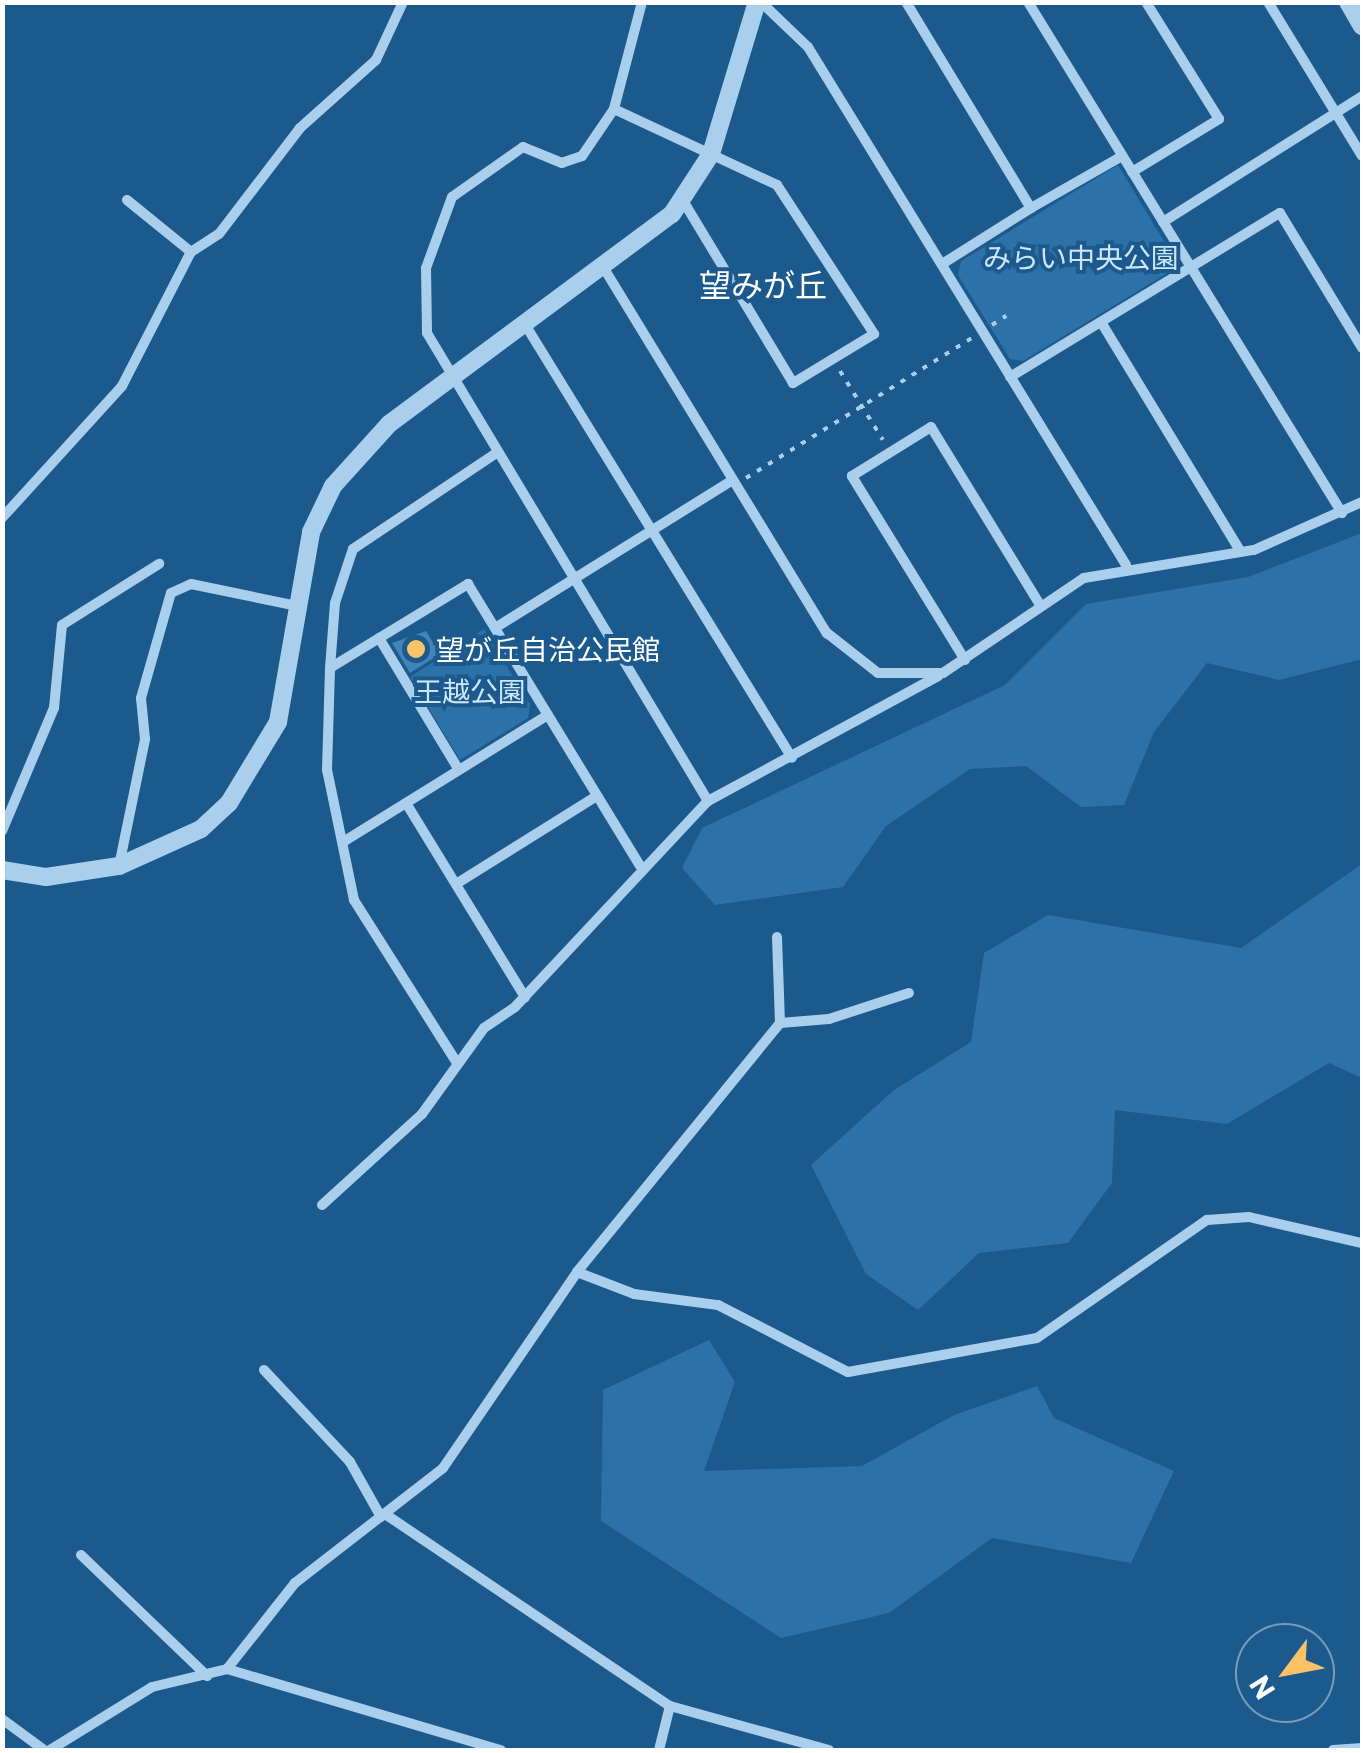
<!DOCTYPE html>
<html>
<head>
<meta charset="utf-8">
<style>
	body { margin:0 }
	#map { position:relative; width:1365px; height:1753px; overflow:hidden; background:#1c598d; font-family:Commissioner,"Noto Sans JP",sans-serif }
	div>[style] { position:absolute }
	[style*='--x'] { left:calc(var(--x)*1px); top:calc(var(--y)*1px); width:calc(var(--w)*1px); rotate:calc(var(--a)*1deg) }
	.green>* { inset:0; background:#2c72a8 }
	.building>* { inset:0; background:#4483b5 }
	.path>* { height:4px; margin-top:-2px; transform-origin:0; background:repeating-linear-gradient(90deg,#a9cfed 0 5px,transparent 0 13px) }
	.minor>* { height:10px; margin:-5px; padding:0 5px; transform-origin:5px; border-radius:5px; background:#a9cfed }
	.tertiary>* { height:18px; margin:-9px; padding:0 9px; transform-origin:9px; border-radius:9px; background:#a9cfed }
	.dots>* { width:28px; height:28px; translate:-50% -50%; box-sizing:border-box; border:5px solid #1c598d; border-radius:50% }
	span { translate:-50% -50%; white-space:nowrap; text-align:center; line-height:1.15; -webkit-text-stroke:8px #1c598d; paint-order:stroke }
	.park-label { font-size:28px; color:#cee6f9 }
	.poi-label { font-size:28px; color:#fff }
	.left { translate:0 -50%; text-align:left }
	.quarter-label { font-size:32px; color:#fff }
	.frame { position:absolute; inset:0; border:5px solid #fff; pointer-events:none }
	.north { position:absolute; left:1235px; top:1623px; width:100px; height:100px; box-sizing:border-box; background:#1c598d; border:2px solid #779bbb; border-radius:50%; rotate:238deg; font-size:28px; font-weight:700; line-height:40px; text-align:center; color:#fff }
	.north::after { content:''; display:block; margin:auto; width:35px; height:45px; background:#fdc266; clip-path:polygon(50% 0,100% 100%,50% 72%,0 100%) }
</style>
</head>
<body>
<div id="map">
	<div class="green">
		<div style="clip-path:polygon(1118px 165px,1179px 266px,1023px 361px,1010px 359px,958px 275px,961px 261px)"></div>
		<div style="clip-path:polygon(1362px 533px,1362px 659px,1279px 680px,1207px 663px,1154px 732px,1124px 805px,1081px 807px,1026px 766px,970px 769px,886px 826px,843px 887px,715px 905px,682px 868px,702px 828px,1005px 685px,1086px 604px,1248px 577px)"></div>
		<div style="clip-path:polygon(484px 629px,530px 704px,528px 718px,460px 760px,410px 677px)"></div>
		<div style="clip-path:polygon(1362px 864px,1362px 1078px,1329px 1063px,1227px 1124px,1115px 1110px,1112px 1183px,1068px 1243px,979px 1253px,918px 1310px,866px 1274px,811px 1165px,894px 1090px,971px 1042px,984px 953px,1048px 915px,1241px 948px)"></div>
		<div style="clip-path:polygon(709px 1340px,735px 1382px,704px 1471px,862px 1466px,954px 1415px,1037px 1386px,1054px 1418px,1174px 1471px,1131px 1563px,992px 1538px,889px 1613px,781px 1638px,601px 1521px,603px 1390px)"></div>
	</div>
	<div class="building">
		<div style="clip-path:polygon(426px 631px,440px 654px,410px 673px,392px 643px)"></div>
	</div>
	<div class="path">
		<div style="--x:992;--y:325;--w:17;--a:-33"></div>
		<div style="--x:840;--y:371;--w:81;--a:58.1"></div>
		<div style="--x:746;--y:478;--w:266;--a:-31.8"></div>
	</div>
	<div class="minor">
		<div style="--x:642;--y:2;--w:111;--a:104.7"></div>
		<div style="--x:614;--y:109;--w:57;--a:124.2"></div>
		<div style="--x:582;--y:156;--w:21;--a:161"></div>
		<div style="--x:562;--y:163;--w:42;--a:-157.7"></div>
		<div style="--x:523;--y:147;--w:87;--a:144.8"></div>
		<div style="--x:452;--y:197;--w:76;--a:110.1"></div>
		<div style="--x:426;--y:268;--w:65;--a:89.1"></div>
		<div style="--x:427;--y:333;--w:546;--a:59.02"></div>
		<div style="--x:761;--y:2;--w:65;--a:43.8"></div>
		<div style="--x:808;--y:47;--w:608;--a:58.45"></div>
		<div style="--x:906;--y:2;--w:241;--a:58.8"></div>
		<div style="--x:1031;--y:208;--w:105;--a:147.8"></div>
		<div style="--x:1028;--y:2;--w:600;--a:58.43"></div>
		<div style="--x:1268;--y:2;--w:180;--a:58.6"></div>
		<div style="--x:614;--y:109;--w:180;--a:25"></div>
		<div style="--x:777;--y:185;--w:178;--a:56.9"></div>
		<div style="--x:874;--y:334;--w:95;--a:148.8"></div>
		<div style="--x:793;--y:383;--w:213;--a:-121.1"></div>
		<div style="--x:1132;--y:172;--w:102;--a:-31.3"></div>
		<div style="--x:1219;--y:119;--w:138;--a:-122"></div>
		<div style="--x:127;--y:200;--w:82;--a:39.1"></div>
		<div style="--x:191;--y:252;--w:33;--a:-33"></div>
		<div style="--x:219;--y:234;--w:133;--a:-52.6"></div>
		<div style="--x:300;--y:128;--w:102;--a:-41.8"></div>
		<div style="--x:376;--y:60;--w:64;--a:-65"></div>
		<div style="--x:1031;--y:208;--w:105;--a:-29.7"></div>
		<div style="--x:1163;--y:222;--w:236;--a:-32.3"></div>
		<div style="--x:605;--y:270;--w:426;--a:58.6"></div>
		<div style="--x:827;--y:633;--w:65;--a:38.1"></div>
		<div style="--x:878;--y:673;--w:65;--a:0"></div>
		<div style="--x:943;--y:673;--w:170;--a:-34"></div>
		<div style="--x:1084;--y:578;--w:172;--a:-9.4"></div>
		<div style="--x:1254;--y:550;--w:118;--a:-24"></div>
		<div style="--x:1101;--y:322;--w:269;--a:58.7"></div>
		<div style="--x:526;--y:326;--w:507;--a:58.38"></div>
		<div style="--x:1010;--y:377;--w:316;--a:-31.3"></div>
		<div style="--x:1280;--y:213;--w:158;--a:58.7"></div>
		<div style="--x:2;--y:518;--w:178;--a:-47.7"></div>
		<div style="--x:122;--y:386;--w:151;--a:-62.8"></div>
		<div style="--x:495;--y:628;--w:280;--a:-31.9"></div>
		<div style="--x:379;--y:638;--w:154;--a:58.8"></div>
		<div style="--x:965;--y:660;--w:216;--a:-121.6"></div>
		<div style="--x:852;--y:476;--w:93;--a:-31.8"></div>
		<div style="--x:931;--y:427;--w:206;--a:58.5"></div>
		<div style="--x:330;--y:668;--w:162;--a:-31.3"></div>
		<div style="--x:468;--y:584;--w:330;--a:58.6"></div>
		<div style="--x:406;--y:803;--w:228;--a:58.5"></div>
		<div style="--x:2;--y:831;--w:134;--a:-67.1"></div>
		<div style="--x:54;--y:708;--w:83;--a:-84.5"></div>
		<div style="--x:62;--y:625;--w:115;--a:-32.2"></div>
		<div style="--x:343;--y:842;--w:241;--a:-31.8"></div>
		<div style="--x:119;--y:866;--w:130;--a:-78.4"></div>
		<div style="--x:145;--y:739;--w:41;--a:-95.6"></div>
		<div style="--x:141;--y:698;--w:109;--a:-74.1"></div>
		<div style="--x:171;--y:593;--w:22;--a:-24"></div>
		<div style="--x:191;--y:584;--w:108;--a:11.7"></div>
		<div style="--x:456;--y:884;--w:166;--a:-32"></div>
		<div style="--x:780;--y:1023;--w:49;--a:-4.7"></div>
		<div style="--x:829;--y:1019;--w:84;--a:-18"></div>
		<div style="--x:457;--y:1063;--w:193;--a:-122.3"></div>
		<div style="--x:354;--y:900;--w:133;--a:-101.7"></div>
		<div style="--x:327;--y:770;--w:102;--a:-88.3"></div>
		<div style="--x:330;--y:668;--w:65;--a:-85.6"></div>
		<div style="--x:335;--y:603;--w:57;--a:-71.6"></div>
		<div style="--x:353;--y:549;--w:171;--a:-33.8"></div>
		<div style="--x:322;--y:1205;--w:135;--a:-42.3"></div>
		<div style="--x:422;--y:1114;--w:106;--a:-54.2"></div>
		<div style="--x:484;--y:1028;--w:37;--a:-34"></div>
		<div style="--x:515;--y:1007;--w:282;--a:-46.9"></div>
		<div style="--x:708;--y:801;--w:262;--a:-28.5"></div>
		<div style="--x:577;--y:1272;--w:61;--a:21.1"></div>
		<div style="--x:634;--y:1294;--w:85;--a:7.5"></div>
		<div style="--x:718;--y:1305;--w:146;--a:27.3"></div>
		<div style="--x:848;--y:1372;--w:192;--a:-10.2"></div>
		<div style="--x:1037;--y:1338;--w:207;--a:-34.8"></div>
		<div style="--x:1207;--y:1220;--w:42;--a:-4.1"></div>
		<div style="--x:1249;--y:1217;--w:116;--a:13"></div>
		<div style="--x:264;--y:1370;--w:126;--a:46.9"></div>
		<div style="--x:350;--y:1462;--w:63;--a:60.6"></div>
		<div style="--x:385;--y:1514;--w:344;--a:34"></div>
		<div style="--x:670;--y:1706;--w:165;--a:15.5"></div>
		<div style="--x:81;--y:1555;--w:175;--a:43.8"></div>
		<div style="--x:227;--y:1669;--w:286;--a:16.5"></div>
		<div style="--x:2;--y:1719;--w:52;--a:36.4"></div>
		<div style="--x:50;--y:1750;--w:120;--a:-31.7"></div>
		<div style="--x:152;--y:1687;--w:77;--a:-13.5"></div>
		<div style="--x:227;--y:1669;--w:110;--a:-51.7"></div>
		<div style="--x:295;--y:1583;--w:187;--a:-37.8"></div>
		<div style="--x:443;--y:1468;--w:237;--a:-55.6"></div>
		<div style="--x:577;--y:1272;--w:321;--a:-50.8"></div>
		<div style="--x:780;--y:1023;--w:86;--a:-92"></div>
		<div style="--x:659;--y:1750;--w:45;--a:-76"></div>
		<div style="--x:1333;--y:1750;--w:29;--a:-4"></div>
	</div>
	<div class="tertiary">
		<div style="--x:1348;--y:2;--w:28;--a:60"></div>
		<div style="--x:2;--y:870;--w:45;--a:9"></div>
		<div style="--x:46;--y:877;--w:74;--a:-8.6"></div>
		<div style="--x:119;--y:866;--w:90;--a:-24.3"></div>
		<div style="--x:201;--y:829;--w:38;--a:-43"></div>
		<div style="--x:229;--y:803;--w:95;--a:-58.8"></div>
		<div style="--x:278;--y:722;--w:193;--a:-80.1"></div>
		<div style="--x:311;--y:532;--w:51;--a:-64.4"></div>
		<div style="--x:333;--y:486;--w:84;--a:-47.9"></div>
		<div style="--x:389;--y:424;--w:352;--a:-36.6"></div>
		<div style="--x:672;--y:214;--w:72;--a:-57"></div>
		<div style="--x:711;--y:154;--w:159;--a:-73.2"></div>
	</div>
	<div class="dots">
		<div style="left:416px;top:649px;background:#fdc266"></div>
	</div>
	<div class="park-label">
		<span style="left:1081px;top:257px">みらい中央公園</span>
		<span style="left:470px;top:691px">王越公園</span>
	</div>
	<div class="poi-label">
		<span class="left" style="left:436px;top:649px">望が丘自治公民館</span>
	</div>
	<div class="quarter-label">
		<span style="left:763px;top:284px">望みが丘</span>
	</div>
	<div class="frame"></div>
	<div class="north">N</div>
</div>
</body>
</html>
